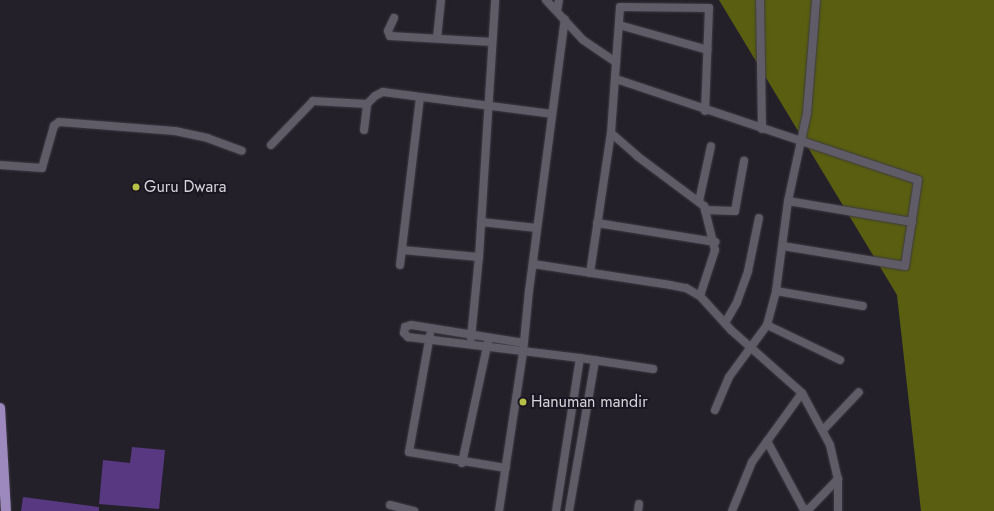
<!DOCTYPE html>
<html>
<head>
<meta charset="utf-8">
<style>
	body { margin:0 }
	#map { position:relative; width:994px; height:511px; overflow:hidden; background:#24202a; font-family:Jost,sans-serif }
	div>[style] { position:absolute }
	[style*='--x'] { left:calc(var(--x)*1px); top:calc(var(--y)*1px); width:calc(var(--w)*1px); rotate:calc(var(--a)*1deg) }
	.forest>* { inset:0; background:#595e10 }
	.building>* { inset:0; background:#583881 }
	.roads { filter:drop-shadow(0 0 1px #3d3a43) drop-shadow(0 0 1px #3d3a43) }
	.minor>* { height:8px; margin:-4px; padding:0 4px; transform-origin:4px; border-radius:4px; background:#5f5b67 }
	.major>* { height:10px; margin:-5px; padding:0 5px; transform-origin:5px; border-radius:5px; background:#9d89bd }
	.dots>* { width:11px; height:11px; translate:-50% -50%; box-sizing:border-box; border:2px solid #1a1621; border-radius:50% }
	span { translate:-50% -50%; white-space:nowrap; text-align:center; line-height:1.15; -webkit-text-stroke:4px #1a1621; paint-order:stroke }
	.poi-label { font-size:16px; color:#d6d4db }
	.left { translate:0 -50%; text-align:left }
</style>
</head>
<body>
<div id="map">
	<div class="forest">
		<div style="clip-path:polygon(719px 0,994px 0,994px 511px,921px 511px,897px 295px)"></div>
	</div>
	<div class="building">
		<div style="clip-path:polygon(132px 447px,165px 450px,159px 509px,99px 504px,103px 460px,130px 463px)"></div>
		<div style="clip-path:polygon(23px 497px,99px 507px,99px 511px,21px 511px)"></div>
	</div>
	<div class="roads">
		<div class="minor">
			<div style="--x:546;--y:0;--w:54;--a:47.2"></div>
			<div style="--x:583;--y:40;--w:40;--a:34"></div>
			<div style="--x:760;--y:0;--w:129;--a:89.1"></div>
			<div style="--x:557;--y:11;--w:11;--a:-80"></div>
			<div style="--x:394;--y:18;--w:14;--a:115"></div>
			<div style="--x:388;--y:31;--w:5;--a:68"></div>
			<div style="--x:390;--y:36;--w:102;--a:3.4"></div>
			<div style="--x:619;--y:25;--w:92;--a:15.7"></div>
			<div style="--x:437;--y:38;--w:38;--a:-84"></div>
			<div style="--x:616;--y:79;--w:318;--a:18.5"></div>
			<div style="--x:918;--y:180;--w:87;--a:98.6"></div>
			<div style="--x:905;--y:266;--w:124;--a:-170.7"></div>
			<div style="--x:364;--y:130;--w:26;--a:-83"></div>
			<div style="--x:367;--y:104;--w:11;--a:-45"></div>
			<div style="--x:375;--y:96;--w:9;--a:-27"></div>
			<div style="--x:383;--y:92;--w:170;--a:7.4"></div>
			<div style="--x:611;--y:133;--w:35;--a:41"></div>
			<div style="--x:637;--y:156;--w:84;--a:36.7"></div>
			<div style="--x:704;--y:206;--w:45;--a:76"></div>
			<div style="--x:715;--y:250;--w:48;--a:108.1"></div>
			<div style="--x:271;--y:145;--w:61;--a:-46.3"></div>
			<div style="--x:313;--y:101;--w:54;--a:3.2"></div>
			<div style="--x:0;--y:165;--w:42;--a:4.1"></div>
			<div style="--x:42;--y:168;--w:44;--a:-74.1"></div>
			<div style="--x:54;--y:126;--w:6;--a:-39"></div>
			<div style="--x:59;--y:122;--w:116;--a:4.4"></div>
			<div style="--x:175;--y:131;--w:33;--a:12"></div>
			<div style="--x:207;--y:138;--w:37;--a:20"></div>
			<div style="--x:699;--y:201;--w:56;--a:-77.7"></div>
			<div style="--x:788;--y:201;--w:126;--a:9.6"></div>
			<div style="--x:705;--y:210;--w:30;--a:2"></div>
			<div style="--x:735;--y:211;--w:51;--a:-79.8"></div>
			<div style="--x:481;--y:222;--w:56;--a:6.1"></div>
			<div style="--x:597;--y:223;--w:120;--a:9.1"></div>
			<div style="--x:402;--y:250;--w:77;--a:5.2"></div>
			<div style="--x:533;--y:264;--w:139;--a:8.7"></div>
			<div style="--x:670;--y:285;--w:16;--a:11"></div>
			<div style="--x:686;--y:288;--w:16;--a:30"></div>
			<div style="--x:700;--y:296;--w:46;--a:47.6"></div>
			<div style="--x:731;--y:330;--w:95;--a:41.6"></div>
			<div style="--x:802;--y:393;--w:59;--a:61.7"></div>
			<div style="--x:830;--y:445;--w:35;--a:77"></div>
			<div style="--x:838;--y:479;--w:32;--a:90"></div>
			<div style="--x:400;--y:265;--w:168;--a:-83.2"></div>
			<div style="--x:590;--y:273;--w:142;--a:-81.5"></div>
			<div style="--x:611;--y:133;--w:126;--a:-85.9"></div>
			<div style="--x:620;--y:7;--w:89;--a:0.6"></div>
			<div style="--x:709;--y:8;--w:103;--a:92.2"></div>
			<div style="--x:776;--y:291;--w:88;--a:9.8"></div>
			<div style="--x:725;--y:323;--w:24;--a:-60"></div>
			<div style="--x:737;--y:302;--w:33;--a:-70"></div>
			<div style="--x:748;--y:271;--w:54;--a:-78.3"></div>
			<div style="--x:767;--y:325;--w:81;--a:25.6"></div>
			<div style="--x:430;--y:335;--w:119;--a:100.2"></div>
			<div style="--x:409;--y:452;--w:98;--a:9.4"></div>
			<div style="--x:471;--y:338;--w:81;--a:-84.4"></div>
			<div style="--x:479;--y:257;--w:257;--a:-86.4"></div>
			<div style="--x:524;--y:343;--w:114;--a:-170.9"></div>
			<div style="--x:411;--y:325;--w:6;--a:162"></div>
			<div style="--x:405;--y:327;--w:6;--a:99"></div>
			<div style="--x:404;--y:333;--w:6;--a:45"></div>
			<div style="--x:408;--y:337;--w:173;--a:7"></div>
			<div style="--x:580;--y:358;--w:74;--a:8.6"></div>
			<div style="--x:715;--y:410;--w:36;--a:-67"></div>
			<div style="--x:729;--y:377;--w:64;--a:-53.8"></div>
			<div style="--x:767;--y:325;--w:35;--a:-75"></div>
			<div style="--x:776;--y:291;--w:91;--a:-82.4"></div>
			<div style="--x:788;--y:201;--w:90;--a:-77.8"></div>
			<div style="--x:807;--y:113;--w:113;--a:-85.4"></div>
			<div style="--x:823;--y:430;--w:52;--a:-46.5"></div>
			<div style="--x:767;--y:441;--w:78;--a:61.8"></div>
			<div style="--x:804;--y:510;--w:5;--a:-11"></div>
			<div style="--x:809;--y:509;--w:42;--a:-46"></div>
			<div style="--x:462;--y:463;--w:124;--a:-77.9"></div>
			<div style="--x:390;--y:505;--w:25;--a:14"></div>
			<div style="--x:499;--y:511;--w:161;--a:-81.4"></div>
			<div style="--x:523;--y:352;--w:61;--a:-84.4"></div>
			<div style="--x:529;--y:291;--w:274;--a:-82.5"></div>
			<div style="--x:556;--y:511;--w:155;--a:-81.1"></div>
			<div style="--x:569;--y:511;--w:153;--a:-80.2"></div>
			<div style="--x:638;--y:511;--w:7;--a:-82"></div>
			<div style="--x:732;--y:511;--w:53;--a:-67.8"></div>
			<div style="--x:752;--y:462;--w:85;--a:-54.1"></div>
		</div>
		<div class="major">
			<div style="--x:0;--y:408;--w:103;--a:86.7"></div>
		</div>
	</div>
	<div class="dots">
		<div style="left:136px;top:187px;background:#b8c147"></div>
		<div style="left:523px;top:402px;background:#b8c147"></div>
	</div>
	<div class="poi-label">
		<span class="left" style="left:144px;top:187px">Guru Dwara</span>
		<span class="left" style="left:531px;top:402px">Hanuman mandir</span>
	</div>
</div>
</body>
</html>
